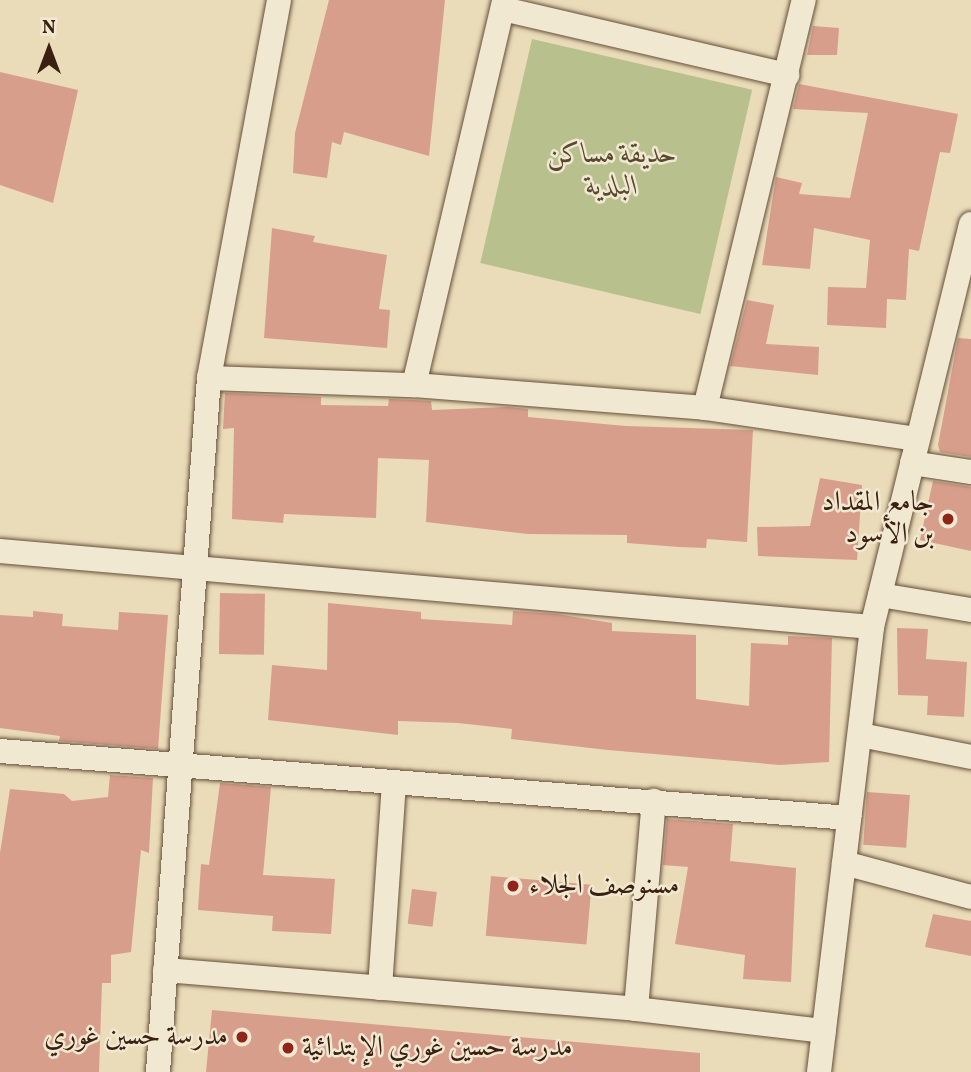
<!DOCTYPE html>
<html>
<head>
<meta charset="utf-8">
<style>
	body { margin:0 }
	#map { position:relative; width:971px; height:1072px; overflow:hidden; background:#eadcb8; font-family:Vollkorn,Amiri,serif }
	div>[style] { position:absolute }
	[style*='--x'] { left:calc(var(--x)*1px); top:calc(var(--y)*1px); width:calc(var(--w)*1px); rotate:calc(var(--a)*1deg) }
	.green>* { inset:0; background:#b8c08e; transform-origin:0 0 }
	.building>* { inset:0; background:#d89e8c; transform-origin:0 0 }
	.roads { filter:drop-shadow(0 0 2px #654f3a) drop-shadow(0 0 2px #654f3a) }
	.minor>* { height:24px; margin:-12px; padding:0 12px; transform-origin:12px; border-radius:12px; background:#f1e8d1 }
	.dots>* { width:19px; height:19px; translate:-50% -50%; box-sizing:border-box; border:4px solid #f1e8d1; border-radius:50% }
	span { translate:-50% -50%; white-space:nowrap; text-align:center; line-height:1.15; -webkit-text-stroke:5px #f1e8d1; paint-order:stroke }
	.park-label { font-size:28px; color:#594830; font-style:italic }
	.poi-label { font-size:28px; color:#392010 }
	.right { translate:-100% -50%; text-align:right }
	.left { translate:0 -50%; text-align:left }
	.north { position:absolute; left:14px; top:14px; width:70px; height:70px; -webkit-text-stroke:5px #f1e8d1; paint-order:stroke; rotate:0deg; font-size:19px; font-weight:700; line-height:28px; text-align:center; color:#392010 }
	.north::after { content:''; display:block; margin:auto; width:24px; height:32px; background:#392010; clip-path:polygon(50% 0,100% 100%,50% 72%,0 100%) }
</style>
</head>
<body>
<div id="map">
	<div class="green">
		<div style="left:532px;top:39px;width:226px;height:230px;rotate:13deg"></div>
	</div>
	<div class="building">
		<div style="clip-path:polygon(329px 0,445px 0,429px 156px,344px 132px,341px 145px,332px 142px,327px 178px,293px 173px,295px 133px)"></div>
		<div style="clip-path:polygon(813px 26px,839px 28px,837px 55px,807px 55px)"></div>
		<div style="clip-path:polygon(0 72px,78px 90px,53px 203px,0 185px)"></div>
		<div style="clip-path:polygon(799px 84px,958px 114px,950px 153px,940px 152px,919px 251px,909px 249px,906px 300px,887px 299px,886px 328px,827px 325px,828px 287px,866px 288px,870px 240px,814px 228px,810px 269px,762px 265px,776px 177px,802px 183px,799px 194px,850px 198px,868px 113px,793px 109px)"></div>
		<div style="clip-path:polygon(272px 228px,315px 236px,313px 242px,387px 255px,379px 309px,390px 310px,387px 348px,264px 338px)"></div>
		<div style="clip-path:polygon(747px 300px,774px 305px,766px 344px,819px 347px,818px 375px,730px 366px)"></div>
		<div style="clip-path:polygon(958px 338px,971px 339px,971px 457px,940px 452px,938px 445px)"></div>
		<div style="clip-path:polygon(225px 393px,321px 397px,321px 405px,388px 406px,389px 399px,413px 400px,431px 401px,432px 410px,507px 407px,528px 409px,528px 417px,626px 426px,753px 430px,747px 542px,707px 539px,706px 548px,679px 547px,627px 543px,627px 535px,528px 534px,426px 522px,429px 460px,378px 458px,376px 518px,284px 514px,283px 523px,232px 519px,234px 428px,223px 429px)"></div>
		<div style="clip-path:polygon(820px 478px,862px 485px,857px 560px,758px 556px,757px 527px,810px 526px)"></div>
		<div style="clip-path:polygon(933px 481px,971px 487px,971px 551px,920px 540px)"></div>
		<div style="left:220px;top:593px;width:45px;height:61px;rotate:1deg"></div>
		<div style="clip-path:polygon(328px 603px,421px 612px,421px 619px,512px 625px,513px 611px,557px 614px,612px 623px,612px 631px,696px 635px,696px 699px,749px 706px,751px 643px,788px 645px,788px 636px,832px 638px,829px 762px,780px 765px,608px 750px,511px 739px,512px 729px,458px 723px,398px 721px,398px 735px,268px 720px,272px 665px,327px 670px)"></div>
		<div style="clip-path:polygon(33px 611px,63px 614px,62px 626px,118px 630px,119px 612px,168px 615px,158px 749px,59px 741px,60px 736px,0 728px,0 615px,33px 617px)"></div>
		<div style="clip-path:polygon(897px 628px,928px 629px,926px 659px,967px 662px,964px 717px,927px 715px,928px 696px,898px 695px)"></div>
		<div style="clip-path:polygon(110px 775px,153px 778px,149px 853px,141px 850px,131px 952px,111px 955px,111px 983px,102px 983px,99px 1072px,0 1072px,0 853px,10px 789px,64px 794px,72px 801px,108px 797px)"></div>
		<div style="clip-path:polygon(220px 783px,271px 787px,263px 875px,335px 879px,331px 934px,272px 931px,273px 916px,198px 910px,201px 864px,209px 865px)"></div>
		<div style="left:867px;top:792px;width:43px;height:53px;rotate:4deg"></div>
		<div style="clip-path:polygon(667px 819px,733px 824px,730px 861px,796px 868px,791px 982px,743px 979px,745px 955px,675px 944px,688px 867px,663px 865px)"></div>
		<div style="left:491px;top:876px;width:101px;height:60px;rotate:5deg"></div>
		<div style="left:412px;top:889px;width:25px;height:35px;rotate:7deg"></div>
		<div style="clip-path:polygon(933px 914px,971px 921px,971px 956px,925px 947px)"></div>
		<div style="clip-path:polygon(212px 1010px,700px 1053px,700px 1072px,206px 1072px)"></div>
	</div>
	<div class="roads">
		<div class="minor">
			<div style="--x:503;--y:9;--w:292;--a:13.1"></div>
			<div style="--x:209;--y:378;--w:205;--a:2"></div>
			<div style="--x:414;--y:385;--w:292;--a:4.5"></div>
			<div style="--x:705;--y:408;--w:215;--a:8.3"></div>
			<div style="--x:414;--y:385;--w:395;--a:-76.8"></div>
			<div style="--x:705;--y:408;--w:420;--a:-76.4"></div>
			<div style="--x:912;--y:463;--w:60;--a:8.7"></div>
			<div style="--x:0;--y:551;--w:875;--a:4.98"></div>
			<div style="--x:880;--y:595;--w:92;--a:9.4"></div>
			<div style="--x:861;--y:735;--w:112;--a:11.3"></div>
			<div style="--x:0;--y:751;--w:852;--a:4.51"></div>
			<div style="--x:844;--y:863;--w:131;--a:15"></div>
			<div style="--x:165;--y:970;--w:473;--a:4.7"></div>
			<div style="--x:636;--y:1009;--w:189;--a:6.7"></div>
			<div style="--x:380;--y:988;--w:206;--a:-86.1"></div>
			<div style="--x:636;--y:1009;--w:209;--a:-85.1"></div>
			<div style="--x:158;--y:1072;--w:696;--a:-85.8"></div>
			<div style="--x:209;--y:378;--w:384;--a:-79.5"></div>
			<div style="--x:819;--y:1072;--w:448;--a:-83.2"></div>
			<div style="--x:872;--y:627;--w:415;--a:-76.2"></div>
		</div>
	</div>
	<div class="dots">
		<div style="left:948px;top:519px;background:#8f2418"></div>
		<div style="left:513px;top:886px;background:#8f2418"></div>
		<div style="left:242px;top:1037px;background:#8f2418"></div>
		<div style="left:288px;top:1048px;background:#8f2418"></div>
	</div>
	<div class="park-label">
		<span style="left:612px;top:171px">حديقة مساكن<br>البلدية</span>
	</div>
	<div class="poi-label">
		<span class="right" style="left:934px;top:519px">جامع المقداد<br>بن الأسود</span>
		<span class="left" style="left:529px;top:886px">مسنوصف الجلاء</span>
		<span class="right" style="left:228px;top:1037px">مدرسة حسين غوري</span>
		<span class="left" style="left:302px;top:1048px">مدرسة حسين غوري الإبتدائية</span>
	</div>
	<div class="north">N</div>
</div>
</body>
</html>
